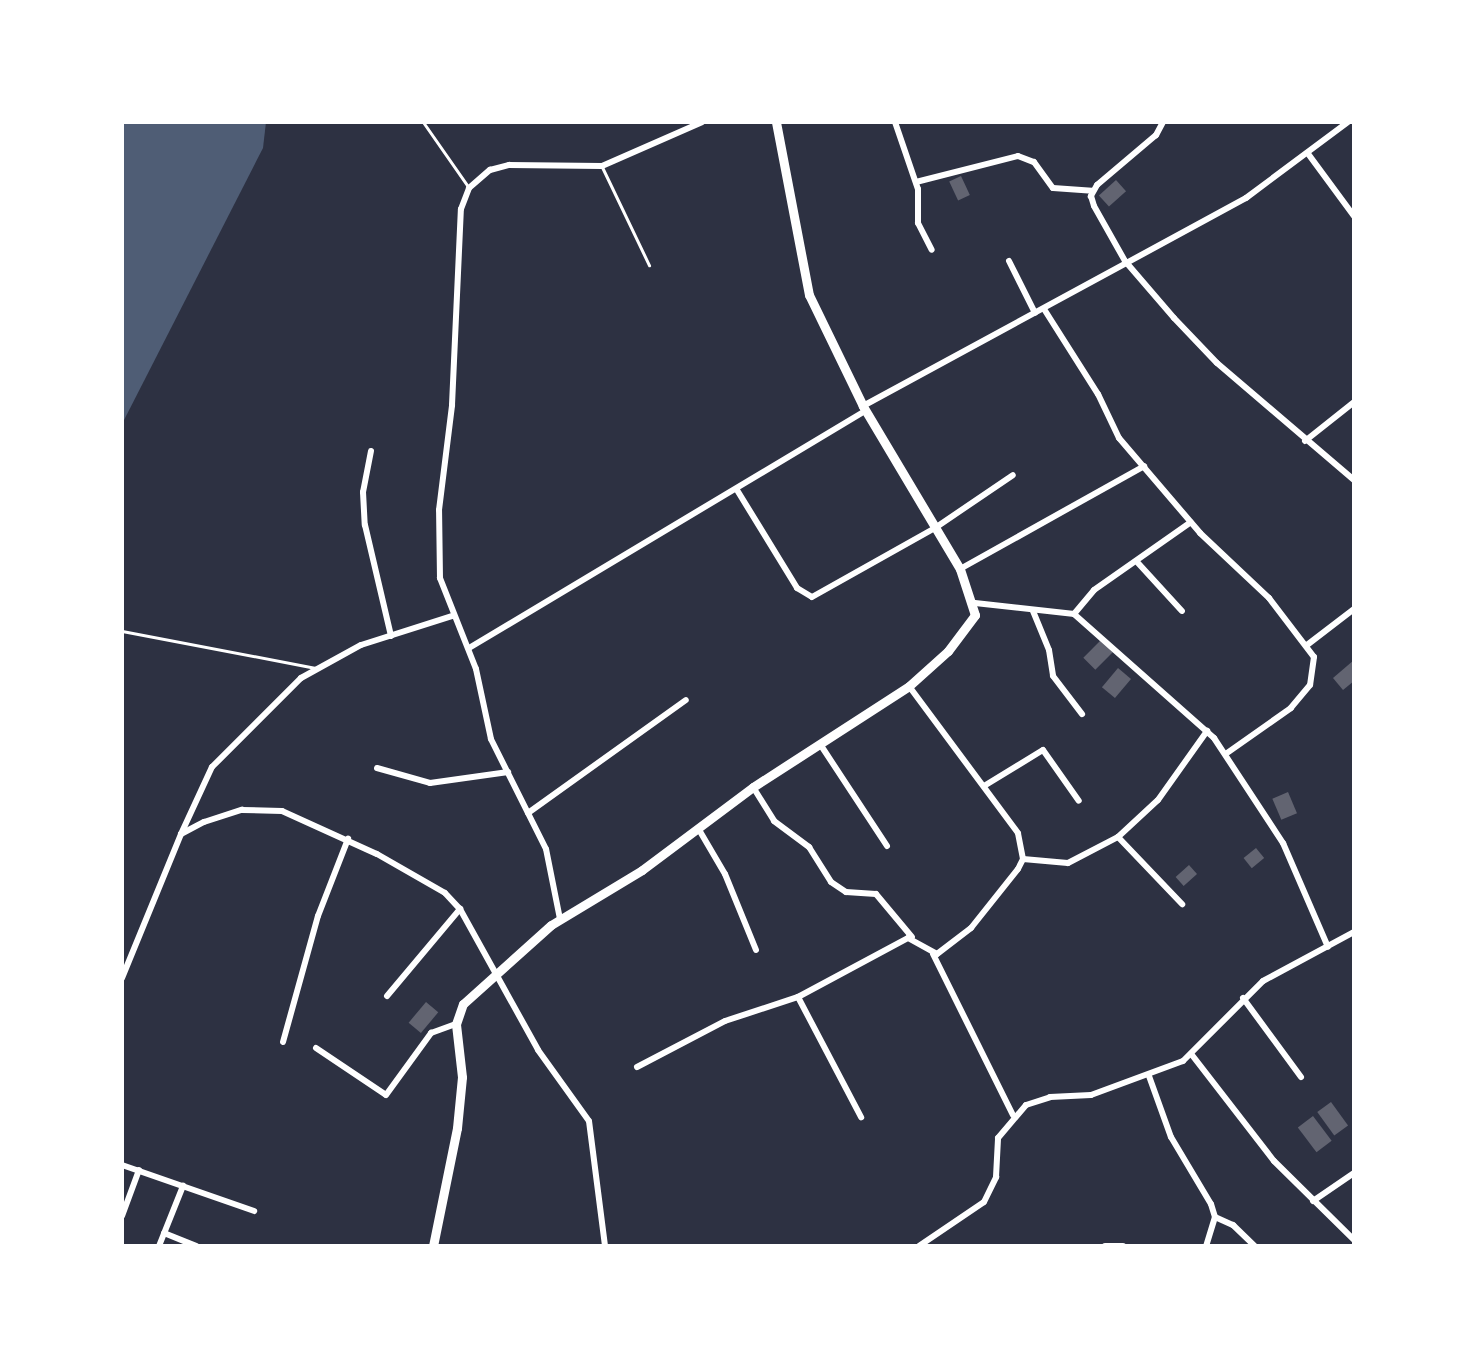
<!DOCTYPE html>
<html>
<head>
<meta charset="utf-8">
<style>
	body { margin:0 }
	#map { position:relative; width:1476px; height:1368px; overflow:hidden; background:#2d3142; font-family:"Archivo Narrow",sans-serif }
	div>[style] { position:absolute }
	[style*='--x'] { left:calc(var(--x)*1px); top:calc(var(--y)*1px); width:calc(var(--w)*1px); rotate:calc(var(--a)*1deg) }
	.water>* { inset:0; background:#4f5d75 }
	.building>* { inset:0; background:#626471; transform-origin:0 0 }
	.service>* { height:3px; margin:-1.5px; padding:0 1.5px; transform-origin:1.5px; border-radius:1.5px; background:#fff }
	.minor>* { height:6px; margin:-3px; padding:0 3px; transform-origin:3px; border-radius:3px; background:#fff }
	.secondary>* { height:9px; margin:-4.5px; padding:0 4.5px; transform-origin:4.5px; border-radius:4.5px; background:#fff }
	span { translate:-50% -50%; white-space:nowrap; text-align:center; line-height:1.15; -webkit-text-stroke:6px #fff; paint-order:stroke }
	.frame { position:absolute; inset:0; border:124px solid #fff; pointer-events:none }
</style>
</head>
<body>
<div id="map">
	<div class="water">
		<div style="clip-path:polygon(122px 122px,266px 122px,263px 148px,122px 424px)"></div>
	</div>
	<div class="building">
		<div style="left:961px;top:176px;width:21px;height:13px;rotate:65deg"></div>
		<div style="left:1116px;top:180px;width:15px;height:23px;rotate:48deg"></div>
		<div style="left:1101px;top:640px;width:17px;height:25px;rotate:45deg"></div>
		<div style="clip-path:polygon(1354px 660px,1354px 681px,1343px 690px,1333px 678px)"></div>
		<div style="left:1118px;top:668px;width:17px;height:25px;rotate:40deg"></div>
		<div style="left:1288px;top:792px;width:23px;height:17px;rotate:67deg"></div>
		<div style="left:1256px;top:848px;width:13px;height:16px;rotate:51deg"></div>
		<div style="left:1189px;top:865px;width:12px;height:18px;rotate:48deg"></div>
		<div style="left:426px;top:1002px;width:16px;height:27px;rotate:40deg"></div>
		<div style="left:1331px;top:1102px;width:29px;height:17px;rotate:54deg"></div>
		<div style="left:1313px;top:1116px;width:31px;height:19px;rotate:53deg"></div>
	</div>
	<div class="service">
		<div style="--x:423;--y:122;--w:80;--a:55.1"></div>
		<div style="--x:602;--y:167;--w:109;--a:64.4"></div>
		<div style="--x:122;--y:631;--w:197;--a:10.8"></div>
	</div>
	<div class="minor">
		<div style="--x:895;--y:122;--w:71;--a:71.1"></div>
		<div style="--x:918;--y:189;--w:34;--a:90"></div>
		<div style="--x:918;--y:223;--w:30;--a:63"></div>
		<div style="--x:1163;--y:122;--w:15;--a:118"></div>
		<div style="--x:1156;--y:135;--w:77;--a:139.7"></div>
		<div style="--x:1097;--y:185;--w:13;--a:119"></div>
		<div style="--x:1091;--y:196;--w:10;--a:73"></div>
		<div style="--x:1094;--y:206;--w:63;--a:60.6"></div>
		<div style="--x:1125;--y:261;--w:75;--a:49.3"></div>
		<div style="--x:1174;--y:318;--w:62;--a:46.3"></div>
		<div style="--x:1217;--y:363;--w:180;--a:40.5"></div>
		<div style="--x:1309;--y:155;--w:76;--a:53.6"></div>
		<div style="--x:916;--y:182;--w:105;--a:-14.3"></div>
		<div style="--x:1018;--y:156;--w:17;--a:21"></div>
		<div style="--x:1034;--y:162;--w:32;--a:54"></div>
		<div style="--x:1053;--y:188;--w:39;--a:4"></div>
		<div style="--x:1009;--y:261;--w:58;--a:63.4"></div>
		<div style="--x:1044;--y:309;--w:101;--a:57.6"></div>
		<div style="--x:1098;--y:394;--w:49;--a:64.5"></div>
		<div style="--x:1119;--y:438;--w:125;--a:49.5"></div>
		<div style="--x:1200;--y:533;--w:95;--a:43.3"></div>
		<div style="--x:1269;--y:598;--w:74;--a:52.7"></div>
		<div style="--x:1314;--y:657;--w:28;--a:98"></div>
		<div style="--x:1310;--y:685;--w:30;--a:130"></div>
		<div style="--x:1291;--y:708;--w:78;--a:144.9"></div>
		<div style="--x:863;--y:406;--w:436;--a:-28.5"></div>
		<div style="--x:1246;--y:198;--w:127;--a:-36.7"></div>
		<div style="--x:1305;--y:441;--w:63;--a:-38.5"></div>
		<div style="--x:371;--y:451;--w:42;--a:101"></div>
		<div style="--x:363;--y:492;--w:33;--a:87"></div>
		<div style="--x:365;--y:525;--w:114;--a:76.8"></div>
		<div style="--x:737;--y:490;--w:115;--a:58.5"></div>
		<div style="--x:797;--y:588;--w:17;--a:31"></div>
		<div style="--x:812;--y:597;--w:141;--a:-29.3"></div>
		<div style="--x:935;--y:528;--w:94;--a:-34.2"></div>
		<div style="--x:1138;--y:563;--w:65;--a:47.5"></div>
		<div style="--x:960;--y:569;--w:211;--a:-29.2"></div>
		<div style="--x:975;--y:603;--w:100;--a:6.3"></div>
		<div style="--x:1074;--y:614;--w:187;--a:41.5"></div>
		<div style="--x:1214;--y:738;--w:126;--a:56.7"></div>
		<div style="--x:1283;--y:843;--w:113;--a:66.6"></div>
		<div style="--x:1033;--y:611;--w:42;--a:67.7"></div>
		<div style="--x:1049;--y:650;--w:26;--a:81"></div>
		<div style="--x:1053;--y:676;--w:48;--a:52.7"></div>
		<div style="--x:1074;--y:614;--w:31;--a:-50"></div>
		<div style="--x:1094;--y:590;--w:118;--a:-35"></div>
		<div style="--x:1307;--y:645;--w:59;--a:-37.5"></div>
		<div style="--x:469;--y:648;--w:462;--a:-30.9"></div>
		<div style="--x:820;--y:744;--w:122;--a:56.7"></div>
		<div style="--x:377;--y:768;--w:55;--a:15.8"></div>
		<div style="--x:430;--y:783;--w:79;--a:-8"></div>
		<div style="--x:984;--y:786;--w:69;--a:-31.4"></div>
		<div style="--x:1043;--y:750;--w:62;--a:54.8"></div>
		<div style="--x:753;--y:787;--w:40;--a:58"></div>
		<div style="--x:774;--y:821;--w:44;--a:36.6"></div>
		<div style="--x:809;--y:847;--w:41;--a:57.8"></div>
		<div style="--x:831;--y:882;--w:18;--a:34"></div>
		<div style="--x:846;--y:892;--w:30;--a:4"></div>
		<div style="--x:876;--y:894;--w:56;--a:50.1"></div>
		<div style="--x:528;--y:813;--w:194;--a:-35.6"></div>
		<div style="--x:698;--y:828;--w:53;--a:59.6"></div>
		<div style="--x:725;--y:874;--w:82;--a:67.8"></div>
		<div style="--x:181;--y:834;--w:74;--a:-65.2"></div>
		<div style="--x:212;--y:767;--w:126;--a:-45"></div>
		<div style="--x:301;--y:678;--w:68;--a:-28.8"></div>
		<div style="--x:361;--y:645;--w:96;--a:-17.7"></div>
		<div style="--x:1118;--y:837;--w:93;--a:46.3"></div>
		<div style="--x:1023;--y:859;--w:45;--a:5.1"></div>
		<div style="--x:1068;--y:863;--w:56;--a:-27.5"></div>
		<div style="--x:1118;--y:837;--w:54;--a:-42.8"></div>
		<div style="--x:1158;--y:800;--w:85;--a:-54.6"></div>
		<div style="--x:560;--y:919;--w:71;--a:-101.3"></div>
		<div style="--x:546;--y:849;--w:123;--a:-116.6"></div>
		<div style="--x:491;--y:739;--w:72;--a:-102.1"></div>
		<div style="--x:476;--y:669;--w:98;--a:-111.6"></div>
		<div style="--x:440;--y:578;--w:68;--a:-90.8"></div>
		<div style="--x:439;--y:510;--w:106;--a:-82.9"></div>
		<div style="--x:452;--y:405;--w:196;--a:-87.4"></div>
		<div style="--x:461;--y:209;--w:22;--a:-69"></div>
		<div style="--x:469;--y:188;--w:28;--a:-41"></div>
		<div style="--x:490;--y:170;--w:20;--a:-15"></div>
		<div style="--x:509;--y:165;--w:93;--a:0.6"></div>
		<div style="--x:602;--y:166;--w:109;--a:-23.7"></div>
		<div style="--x:933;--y:954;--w:180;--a:63.6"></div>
		<div style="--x:122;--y:978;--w:156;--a:-67.7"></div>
		<div style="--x:181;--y:834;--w:26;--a:-28"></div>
		<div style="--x:204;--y:822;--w:40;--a:-18"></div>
		<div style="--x:242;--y:810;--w:40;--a:1.4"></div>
		<div style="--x:282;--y:811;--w:104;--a:24.4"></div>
		<div style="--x:377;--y:854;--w:78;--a:29.8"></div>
		<div style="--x:445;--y:893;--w:22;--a:47"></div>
		<div style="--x:460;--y:909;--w:161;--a:61"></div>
		<div style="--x:538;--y:1050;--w:87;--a:54.3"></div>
		<div style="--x:589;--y:1121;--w:126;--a:82.7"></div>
		<div style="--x:387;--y:996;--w:114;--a:-50"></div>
		<div style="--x:798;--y:997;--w:136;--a:62.3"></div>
		<div style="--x:1243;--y:998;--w:98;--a:53.7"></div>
		<div style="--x:283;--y:1042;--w:131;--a:-74.5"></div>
		<div style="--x:318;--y:916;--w:83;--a:-68.7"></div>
		<div style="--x:316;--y:1048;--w:84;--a:33.9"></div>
		<div style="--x:386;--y:1095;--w:77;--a:-54"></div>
		<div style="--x:431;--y:1033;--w:27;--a:-20"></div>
		<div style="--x:1192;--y:1055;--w:134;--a:52.3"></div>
		<div style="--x:1274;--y:1161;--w:112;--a:44.6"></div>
		<div style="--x:637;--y:1067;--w:99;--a:-27.6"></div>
		<div style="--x:725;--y:1021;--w:77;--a:-18.2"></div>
		<div style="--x:798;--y:997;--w:125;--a:-28.2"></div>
		<div style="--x:908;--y:938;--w:33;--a:29"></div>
		<div style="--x:937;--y:954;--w:43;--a:-37.4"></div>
		<div style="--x:971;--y:928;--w:75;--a:-51.5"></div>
		<div style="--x:1018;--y:869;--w:11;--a:-63"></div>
		<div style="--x:1023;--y:859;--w:26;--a:-101"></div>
		<div style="--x:1018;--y:833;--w:183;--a:-126.6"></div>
		<div style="--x:1149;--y:1076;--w:65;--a:70.2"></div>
		<div style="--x:1171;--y:1137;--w:78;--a:59.2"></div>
		<div style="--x:1211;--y:1204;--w:14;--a:73"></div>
		<div style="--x:1215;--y:1217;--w:30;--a:107"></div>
		<div style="--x:122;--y:1165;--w:140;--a:19.2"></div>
		<div style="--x:1313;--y:1201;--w:50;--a:-34.3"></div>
		<div style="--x:122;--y:1216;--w:49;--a:-69.7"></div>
		<div style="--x:1215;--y:1217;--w:20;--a:24"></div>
		<div style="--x:1233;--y:1225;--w:30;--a:44"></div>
		<div style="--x:164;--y:1233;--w:35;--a:22"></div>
		<div style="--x:159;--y:1246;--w:65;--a:-68.2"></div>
		<div style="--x:919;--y:1246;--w:78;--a:-34.1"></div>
		<div style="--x:984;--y:1202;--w:28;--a:-64"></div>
		<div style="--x:996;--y:1177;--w:39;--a:-87"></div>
		<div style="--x:998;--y:1138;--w:43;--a:-49.7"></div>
		<div style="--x:1026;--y:1105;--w:25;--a:-18"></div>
		<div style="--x:1050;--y:1097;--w:41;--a:-2.8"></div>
		<div style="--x:1091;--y:1095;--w:98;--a:-20.3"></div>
		<div style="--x:1183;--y:1061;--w:113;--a:-45"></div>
		<div style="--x:1263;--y:981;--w:103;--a:-28.3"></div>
		<div style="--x:1105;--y:1246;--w:18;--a:0"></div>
	</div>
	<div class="secondary">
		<div style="--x:433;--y:1246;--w:120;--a:-78.5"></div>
		<div style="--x:457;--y:1128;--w:51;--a:-84.4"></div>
		<div style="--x:462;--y:1077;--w:53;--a:-96.5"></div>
		<div style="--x:456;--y:1024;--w:21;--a:-71"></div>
		<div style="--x:463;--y:1004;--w:118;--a:-41.9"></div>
		<div style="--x:551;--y:925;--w:106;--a:-31.1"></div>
		<div style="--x:642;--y:870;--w:139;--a:-36.8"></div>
		<div style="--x:753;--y:787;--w:186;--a:-32.9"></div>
		<div style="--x:909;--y:686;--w:52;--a:-41.9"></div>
		<div style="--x:948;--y:651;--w:45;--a:-53.1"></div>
		<div style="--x:975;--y:615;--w:48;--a:-108.1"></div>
		<div style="--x:960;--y:569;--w:190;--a:-120.8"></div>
		<div style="--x:863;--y:406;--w:123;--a:-115.9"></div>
		<div style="--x:809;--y:295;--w:176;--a:-100.8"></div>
	</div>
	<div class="frame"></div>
</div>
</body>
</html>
